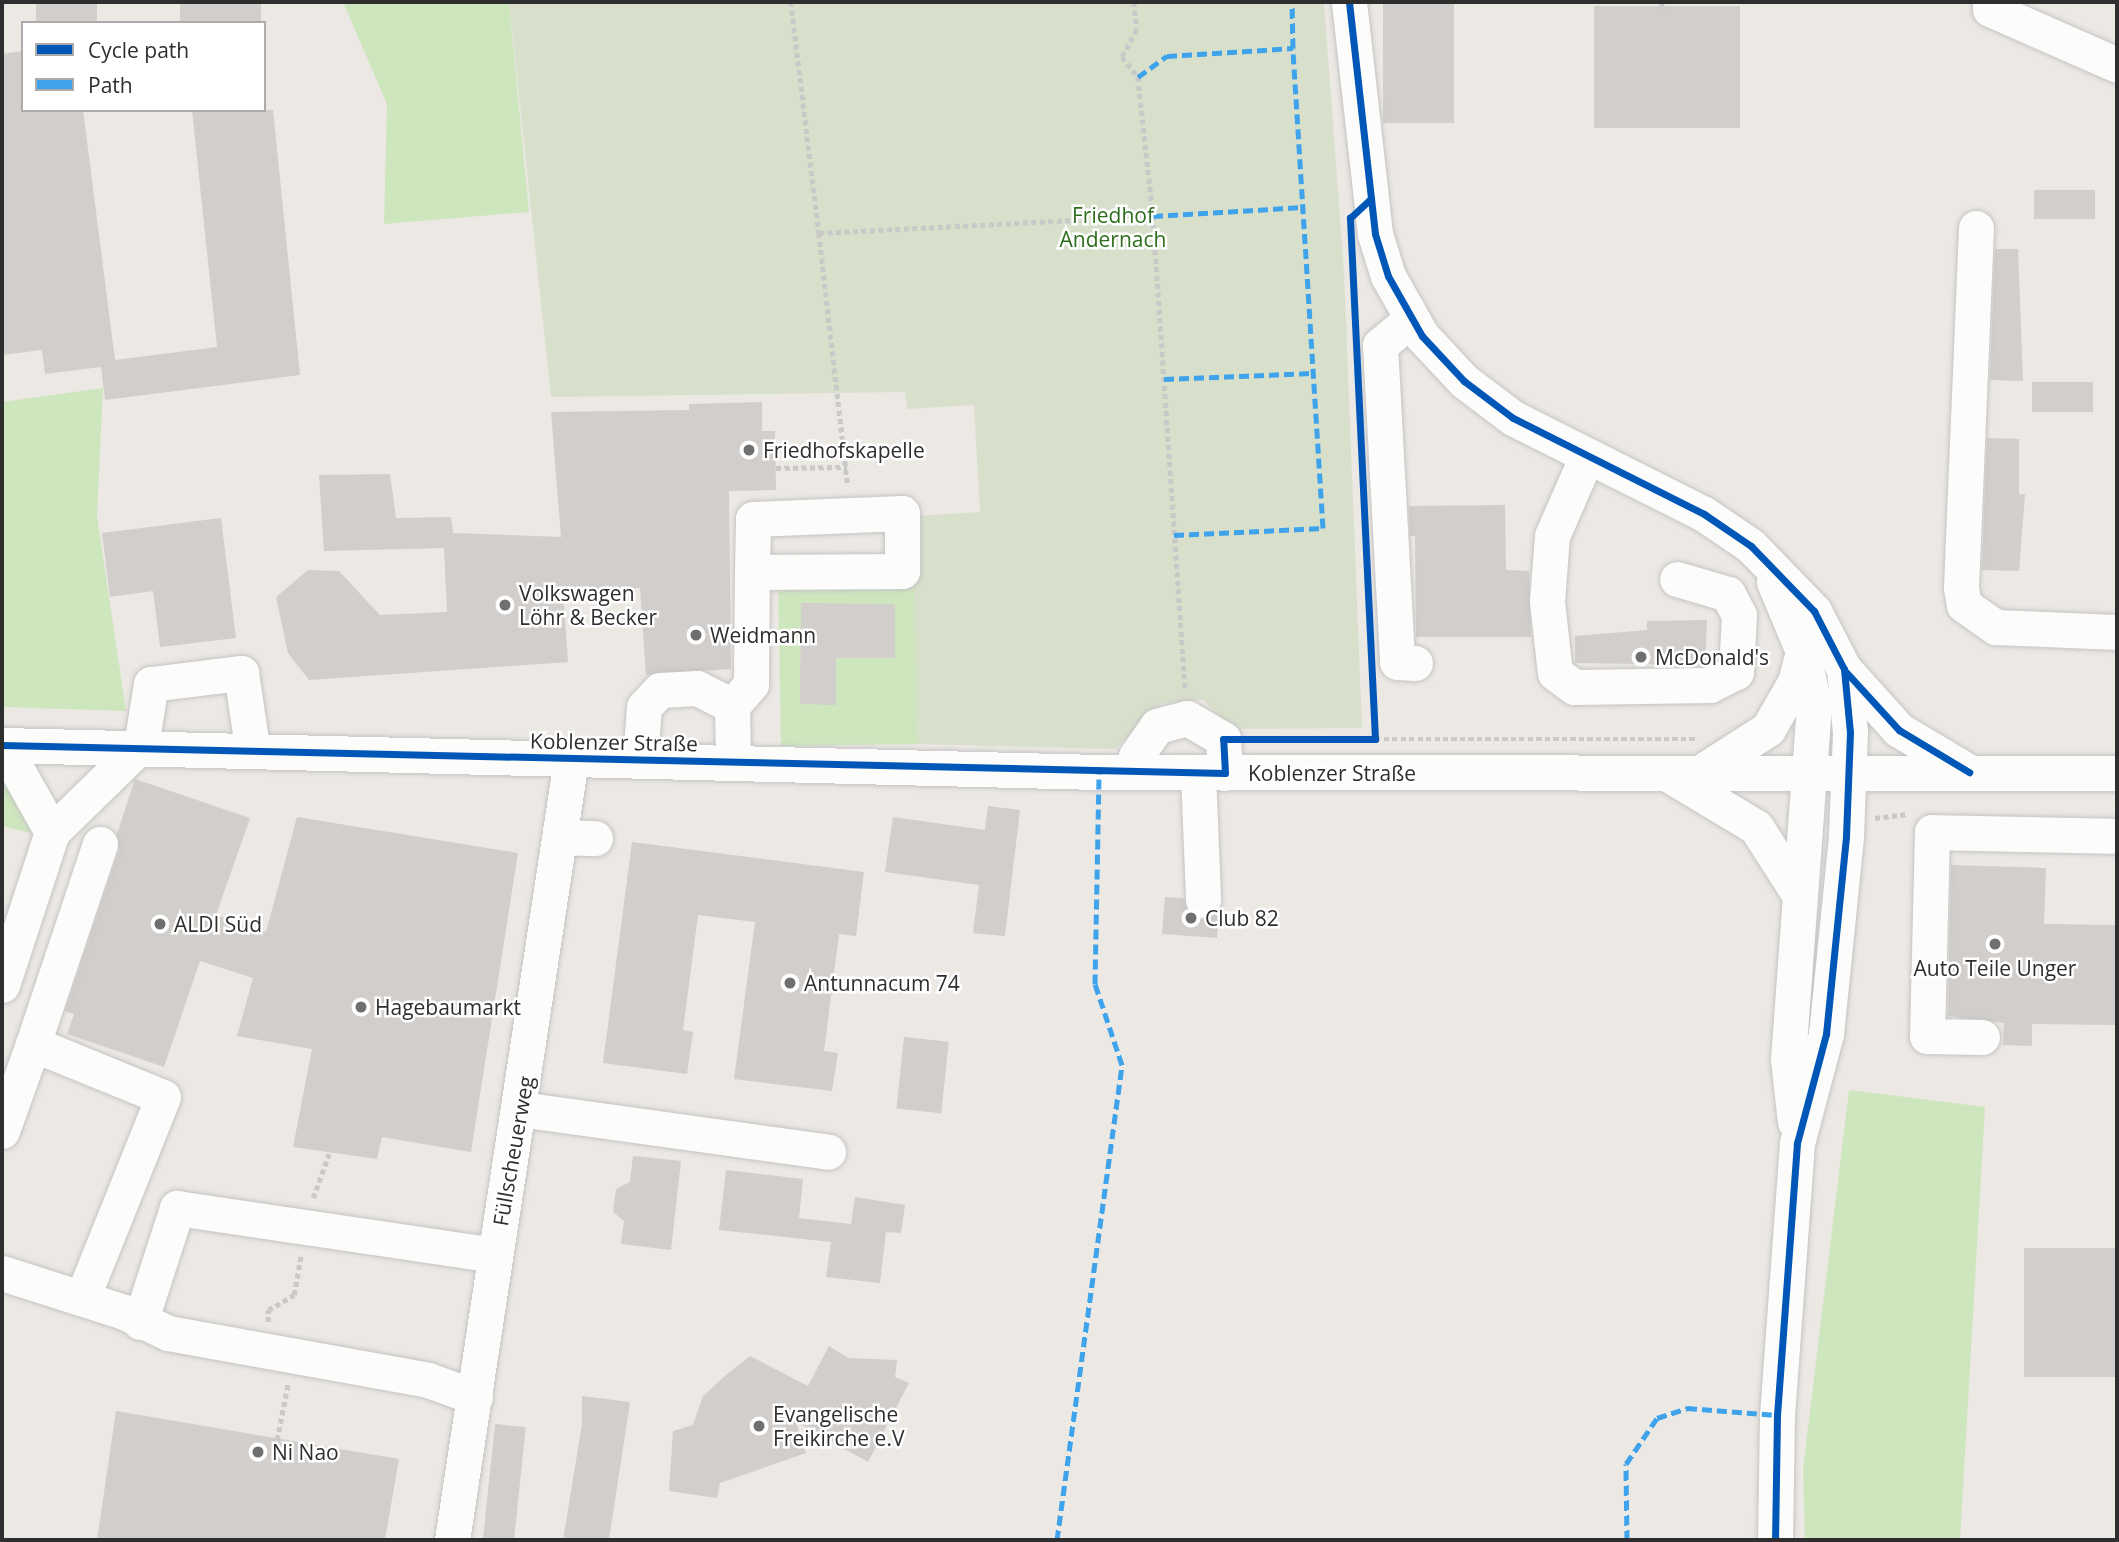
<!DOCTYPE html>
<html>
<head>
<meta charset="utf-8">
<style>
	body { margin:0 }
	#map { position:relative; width:2119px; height:1542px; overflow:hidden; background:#ece8e4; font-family:"Open Sans",sans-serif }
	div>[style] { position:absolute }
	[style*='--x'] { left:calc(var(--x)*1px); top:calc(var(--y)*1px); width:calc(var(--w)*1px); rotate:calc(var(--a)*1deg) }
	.green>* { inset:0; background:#cee6be; transform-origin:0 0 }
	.cemetery>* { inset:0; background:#d8e0cc }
	.building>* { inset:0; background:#d1cecb; transform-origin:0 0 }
	.path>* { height:4.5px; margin-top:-2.25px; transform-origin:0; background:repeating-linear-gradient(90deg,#c9c9c8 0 5px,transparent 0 8.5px) }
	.roads { filter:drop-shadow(0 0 2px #c5c4c5) drop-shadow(0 0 2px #c5c4c5) }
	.minor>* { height:35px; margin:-17.5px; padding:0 17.5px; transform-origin:17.5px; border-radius:17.5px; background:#fcfcfb }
	.quiet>* { height:5px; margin-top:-2.5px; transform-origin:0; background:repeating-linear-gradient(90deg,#3ea3eb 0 10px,transparent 0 15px) }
	.cycleway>* { height:7px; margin:-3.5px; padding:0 3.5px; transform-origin:3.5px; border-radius:3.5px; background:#0057b8 }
	.dots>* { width:19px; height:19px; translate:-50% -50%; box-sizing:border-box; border:4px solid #fff; border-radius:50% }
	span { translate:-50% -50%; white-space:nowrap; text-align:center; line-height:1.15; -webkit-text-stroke:5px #fff; paint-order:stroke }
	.park-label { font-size:21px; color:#2c6e1b }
	.poi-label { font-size:21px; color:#2e2e2e }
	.left { translate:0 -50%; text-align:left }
	.street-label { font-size:21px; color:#2e2e2e }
	.frame { position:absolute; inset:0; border:4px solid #2e2e2e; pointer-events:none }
	.legend { position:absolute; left:21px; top:21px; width:245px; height:91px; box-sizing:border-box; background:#fff; border:2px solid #ababab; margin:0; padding:9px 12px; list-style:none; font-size:21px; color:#2e2e2e }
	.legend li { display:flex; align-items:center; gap:14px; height:35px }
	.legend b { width:35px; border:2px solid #ababab }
</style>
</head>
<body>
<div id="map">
	<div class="green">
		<div style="clip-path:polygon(343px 2px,509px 2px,529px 212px,384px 224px,387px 104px)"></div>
		<div style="clip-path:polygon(103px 388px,97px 516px,126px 711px,2px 707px,2px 402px)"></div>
		<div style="left:915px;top:577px;width:167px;height:137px;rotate:89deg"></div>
		<div style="clip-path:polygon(2px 783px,8px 784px,32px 823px,30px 833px,2px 826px)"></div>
		<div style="clip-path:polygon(1849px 1090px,1985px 1107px,1960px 1540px,1805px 1540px,1803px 1469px)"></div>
	</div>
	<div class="cemetery">
		<div style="clip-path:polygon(509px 2px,1324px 2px,1344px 273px,1362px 728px,1232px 729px,1203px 700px,1161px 703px,1115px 749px,918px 744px,912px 516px,980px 512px,974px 405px,907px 409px,905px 392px,551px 397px)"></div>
	</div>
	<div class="building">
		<div style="left:36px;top:2px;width:61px;height:21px"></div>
		<div style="left:180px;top:2px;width:81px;height:21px"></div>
		<div style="left:1383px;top:2px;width:71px;height:121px"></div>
		<div style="left:1740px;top:6px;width:122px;height:146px;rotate:90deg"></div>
		<div style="clip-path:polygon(23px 51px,23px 110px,83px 110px,115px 360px,217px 347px,192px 110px,273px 110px,300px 375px,105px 400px,101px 367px,45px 374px,42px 350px,2px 355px,2px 54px)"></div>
		<div style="left:2034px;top:190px;width:61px;height:29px"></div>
		<div style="clip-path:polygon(1995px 249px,2018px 249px,2023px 381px,1990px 380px)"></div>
		<div style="left:2093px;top:382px;width:30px;height:61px;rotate:90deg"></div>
		<div style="clip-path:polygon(762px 402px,762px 431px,775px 431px,776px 490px,729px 491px,731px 669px,646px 675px,640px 588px,563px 590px,568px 662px,309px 680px,288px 653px,276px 597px,308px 570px,339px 571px,380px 615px,447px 612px,444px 548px,324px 551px,319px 475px,390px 474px,396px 518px,451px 517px,453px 533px,561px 537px,551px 412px,689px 410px,689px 404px)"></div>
		<div style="clip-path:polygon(1987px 438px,2019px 439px,2019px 494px,2025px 494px,2019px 571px,1982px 570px)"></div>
		<div style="clip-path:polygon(1505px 505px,1506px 570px,1529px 571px,1531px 637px,1416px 637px,1415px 536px,1410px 536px,1409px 506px)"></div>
		<div style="clip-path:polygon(221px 518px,236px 638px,160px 647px,153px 591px,110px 597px,102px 533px)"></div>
		<div style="clip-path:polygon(801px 603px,895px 604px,895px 658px,836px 658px,836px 705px,800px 704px)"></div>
		<div style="clip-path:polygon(1707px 620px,1705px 665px,1575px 663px,1575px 636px,1647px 630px,1647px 621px)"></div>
		<div style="clip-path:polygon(135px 779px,250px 818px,216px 915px,266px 932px,297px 817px,518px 853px,471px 1152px,382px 1137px,377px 1159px,293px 1147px,312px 1049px,237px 1036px,253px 978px,200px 961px,164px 1067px,67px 1034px,74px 1014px,65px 1011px,119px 850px,117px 834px)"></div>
		<div style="clip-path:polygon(988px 806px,1020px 810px,1005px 936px,973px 933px,979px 885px,885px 872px,893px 817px,985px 830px)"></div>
		<div style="clip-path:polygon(632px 842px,864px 872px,856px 936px,839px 934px,824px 1051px,838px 1053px,832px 1091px,734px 1079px,755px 922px,698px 915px,683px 1030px,693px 1032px,687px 1074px,603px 1063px)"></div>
		<div style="clip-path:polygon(1951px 865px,2046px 868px,2044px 924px,2117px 925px,2117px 1025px,2032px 1024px,2032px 1046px,2003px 1045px,2004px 1023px,1948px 1016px)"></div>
		<div style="clip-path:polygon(1165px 897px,1183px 898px,1194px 918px,1204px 920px,1219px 911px,1217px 938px,1162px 934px)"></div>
		<div style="left:904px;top:1037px;width:45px;height:72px;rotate:6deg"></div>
		<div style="clip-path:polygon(633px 1156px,681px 1161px,671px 1250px,621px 1244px,624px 1221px,613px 1212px,616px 1189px,630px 1182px)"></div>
		<div style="clip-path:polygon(726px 1170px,803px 1179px,799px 1218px,851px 1224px,855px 1197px,905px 1205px,901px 1233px,886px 1232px,880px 1283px,826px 1277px,831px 1242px,719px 1230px)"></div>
		<div style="left:2117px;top:1248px;width:129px;height:93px;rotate:90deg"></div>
		<div style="clip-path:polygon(829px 1346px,848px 1358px,897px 1360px,895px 1377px,909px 1383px,868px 1462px,796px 1422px,806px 1453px,720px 1483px,717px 1498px,669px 1491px,673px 1431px,693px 1425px,703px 1396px,726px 1375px,750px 1356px,808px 1386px)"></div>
		<div style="clip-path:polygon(582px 1396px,630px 1402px,609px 1540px,563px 1540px,582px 1424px)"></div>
		<div style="clip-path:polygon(116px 1411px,399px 1459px,385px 1540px,97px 1540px)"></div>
		<div style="left:495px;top:1424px;width:31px;height:118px;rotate:6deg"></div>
	</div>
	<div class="path">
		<div style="--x:791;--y:2;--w:233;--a:83.1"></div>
		<div style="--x:819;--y:233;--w:334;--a:-2.9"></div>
		<div style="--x:1134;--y:2;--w:28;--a:84"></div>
		<div style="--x:1137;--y:30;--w:31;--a:119"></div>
		<div style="--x:1122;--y:57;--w:26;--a:51"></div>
		<div style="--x:1138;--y:77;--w:140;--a:83.8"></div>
		<div style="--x:1153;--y:216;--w:474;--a:86.1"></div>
		<div style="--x:1662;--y:2;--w:10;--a:90"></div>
		<div style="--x:819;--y:233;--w:255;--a:83.5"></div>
		<div style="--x:776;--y:468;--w:71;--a:-0.8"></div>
		<div style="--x:1375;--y:739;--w:320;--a:0"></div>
		<div style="--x:1875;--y:818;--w:33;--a:-7"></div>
		<div style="--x:313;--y:1198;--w:47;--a:-70"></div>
		<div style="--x:268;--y:1322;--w:12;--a:-90"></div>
		<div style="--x:268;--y:1310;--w:30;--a:-30"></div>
		<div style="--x:294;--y:1295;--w:41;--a:-80.1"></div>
		<div style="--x:277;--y:1440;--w:58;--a:-79.1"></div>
	</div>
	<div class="roads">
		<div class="minor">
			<div style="--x:1349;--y:2;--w:233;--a:83.6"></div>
			<div style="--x:1375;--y:234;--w:44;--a:72.8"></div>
			<div style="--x:1388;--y:276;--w:69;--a:60.5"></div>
			<div style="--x:1422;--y:336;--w:62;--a:47"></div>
			<div style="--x:1464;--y:381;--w:61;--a:37.1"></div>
			<div style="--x:1513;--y:418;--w:214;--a:26.7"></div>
			<div style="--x:1704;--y:514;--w:57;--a:34.2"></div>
			<div style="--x:1751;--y:546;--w:91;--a:45.9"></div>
			<div style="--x:1814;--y:611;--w:65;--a:62.7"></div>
			<div style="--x:1844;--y:669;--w:63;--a:84.6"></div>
			<div style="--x:1850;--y:732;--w:105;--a:92.2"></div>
			<div style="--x:1846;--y:837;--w:198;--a:95.8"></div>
			<div style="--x:1826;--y:1034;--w:113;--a:104.9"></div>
			<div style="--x:1797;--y:1143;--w:273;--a:94.2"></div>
			<div style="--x:1777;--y:1415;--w:125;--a:90.9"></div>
			<div style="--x:1990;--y:2;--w:7;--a:90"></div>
			<div style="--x:1990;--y:9;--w:139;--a:23.8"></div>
			<div style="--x:1976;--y:228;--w:360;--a:92.4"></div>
			<div style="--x:1961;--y:588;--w:17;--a:80"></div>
			<div style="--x:1964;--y:605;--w:39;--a:35"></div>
			<div style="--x:1996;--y:627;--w:121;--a:2.4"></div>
			<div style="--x:1410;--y:320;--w:39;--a:140"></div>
			<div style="--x:1380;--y:345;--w:317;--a:86.9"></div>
			<div style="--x:1397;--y:662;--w:18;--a:3"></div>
			<div style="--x:1586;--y:458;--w:85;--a:113.6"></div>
			<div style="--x:1552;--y:536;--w:65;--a:94.4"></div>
			<div style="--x:1547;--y:601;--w:72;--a:83.7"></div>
			<div style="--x:1555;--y:673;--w:24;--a:36"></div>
			<div style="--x:1574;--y:687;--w:136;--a:-0.8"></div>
			<div style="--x:1710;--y:685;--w:29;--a:-27"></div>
			<div style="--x:1736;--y:672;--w:57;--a:-87"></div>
			<div style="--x:1739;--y:615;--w:24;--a:-118"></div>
			<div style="--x:1728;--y:594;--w:53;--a:-163.6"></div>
			<div style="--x:1774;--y:582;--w:73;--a:67.3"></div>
			<div style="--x:1802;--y:649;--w:57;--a:77.9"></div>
			<div style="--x:1814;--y:705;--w:355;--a:94.2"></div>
			<div style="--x:1788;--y:1059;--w:63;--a:83.7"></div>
			<div style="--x:1844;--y:669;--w:82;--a:48"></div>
			<div style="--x:1899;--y:730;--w:78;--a:30.8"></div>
			<div style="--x:2;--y:745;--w:1097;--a:1.41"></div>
			<div style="--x:1099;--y:772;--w:1018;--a:0.06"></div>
			<div style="--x:3;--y:745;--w:100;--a:60.6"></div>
			<div style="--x:640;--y:761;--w:54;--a:-85.8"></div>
			<div style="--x:644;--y:707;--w:23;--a:-47"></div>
			<div style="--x:660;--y:690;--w:37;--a:-3"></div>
			<div style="--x:697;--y:688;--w:39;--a:27"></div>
			<div style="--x:733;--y:762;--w:56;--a:-91"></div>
			<div style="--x:732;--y:706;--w:29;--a:-49"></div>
			<div style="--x:751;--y:684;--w:112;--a:-89.5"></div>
			<div style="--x:752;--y:572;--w:53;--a:-88.9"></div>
			<div style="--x:753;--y:519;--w:149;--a:-2.3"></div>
			<div style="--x:902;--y:513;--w:58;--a:90"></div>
			<div style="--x:902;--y:571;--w:150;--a:179.6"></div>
			<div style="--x:1134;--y:772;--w:16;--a:-83"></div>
			<div style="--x:1136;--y:756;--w:37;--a:-55"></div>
			<div style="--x:1157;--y:726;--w:31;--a:-15"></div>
			<div style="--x:1187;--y:718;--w:42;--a:30.3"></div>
			<div style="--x:1223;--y:739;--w:34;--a:87"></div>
			<div style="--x:1701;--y:772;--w:80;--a:-32.7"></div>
			<div style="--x:1768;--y:729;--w:54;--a:-60.1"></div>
			<div style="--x:1795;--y:682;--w:30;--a:-75"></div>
			<div style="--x:1198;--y:773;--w:127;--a:87.7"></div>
			<div style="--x:1671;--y:776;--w:99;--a:31"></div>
			<div style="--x:1756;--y:827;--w:76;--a:57.4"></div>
			<div style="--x:560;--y:837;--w:35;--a:2"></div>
			<div style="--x:2;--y:985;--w:161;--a:-71.9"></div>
			<div style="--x:52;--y:832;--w:124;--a:-44.3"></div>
			<div style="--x:141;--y:745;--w:62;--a:-80.7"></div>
			<div style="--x:151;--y:684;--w:91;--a:-7"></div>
			<div style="--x:241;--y:673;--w:75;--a:81.5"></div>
			<div style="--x:1982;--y:1037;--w:55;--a:-179"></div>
			<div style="--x:1927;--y:1036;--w:204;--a:-88.6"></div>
			<div style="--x:1932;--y:832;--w:185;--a:1.2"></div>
			<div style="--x:33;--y:1044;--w:211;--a:-71.5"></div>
			<div style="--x:520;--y:1109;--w:311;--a:7.9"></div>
			<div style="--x:2;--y:1131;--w:92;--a:-70.4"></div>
			<div style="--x:33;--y:1044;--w:140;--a:22.2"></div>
			<div style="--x:163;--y:1097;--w:217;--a:111.9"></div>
			<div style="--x:2;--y:1273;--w:128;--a:17.7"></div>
			<div style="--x:124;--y:1312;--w:49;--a:25.5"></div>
			<div style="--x:168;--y:1333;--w:264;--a:10.2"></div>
			<div style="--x:428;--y:1380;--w:50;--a:19.9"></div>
			<div style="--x:140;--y:1322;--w:120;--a:-72"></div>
			<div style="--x:177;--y:1208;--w:321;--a:8.4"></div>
			<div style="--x:452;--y:1540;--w:789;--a:-81.33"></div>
		</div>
	</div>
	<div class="quiet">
		<div style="--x:1138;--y:77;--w:36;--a:-36"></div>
		<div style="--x:1167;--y:56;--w:126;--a:-3.6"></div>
		<div style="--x:1293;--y:48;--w:46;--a:-91.2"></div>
		<div style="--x:1153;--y:216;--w:150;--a:-3.4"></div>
		<div style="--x:1164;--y:379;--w:149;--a:-2.3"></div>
		<div style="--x:1174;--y:535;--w:149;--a:-2.7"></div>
		<div style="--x:1323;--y:528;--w:481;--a:-93.6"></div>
		<div style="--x:1057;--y:1540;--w:479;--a:-82.2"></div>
		<div style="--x:1122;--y:1065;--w:85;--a:-108.4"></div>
		<div style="--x:1095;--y:984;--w:212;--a:-88.9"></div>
		<div style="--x:1627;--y:1540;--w:76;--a:-90.8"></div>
		<div style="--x:1626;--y:1464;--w:55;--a:-56"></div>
		<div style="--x:1657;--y:1418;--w:32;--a:-18"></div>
		<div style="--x:1687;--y:1408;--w:90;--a:4.4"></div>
	</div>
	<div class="cycleway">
		<div style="--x:1349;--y:2;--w:233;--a:83.6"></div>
		<div style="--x:1375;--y:234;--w:44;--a:72.8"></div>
		<div style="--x:1388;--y:276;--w:69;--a:60.5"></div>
		<div style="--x:1422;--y:336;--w:62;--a:47"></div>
		<div style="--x:1464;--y:381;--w:61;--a:37.1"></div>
		<div style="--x:1513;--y:418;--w:214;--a:26.7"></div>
		<div style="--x:1704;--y:514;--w:57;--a:34.2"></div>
		<div style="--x:1751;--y:546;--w:91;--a:45.9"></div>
		<div style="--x:1814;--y:611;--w:65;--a:62.7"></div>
		<div style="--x:1844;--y:669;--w:63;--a:84.6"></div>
		<div style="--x:1850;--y:732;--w:105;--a:92.2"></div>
		<div style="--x:1846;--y:837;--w:198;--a:95.8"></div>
		<div style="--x:1826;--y:1034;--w:113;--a:104.9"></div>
		<div style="--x:1797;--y:1143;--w:273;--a:94.2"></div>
		<div style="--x:1777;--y:1415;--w:125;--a:90.9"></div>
		<div style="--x:1846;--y:672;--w:79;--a:47.6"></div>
		<div style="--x:1899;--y:730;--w:82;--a:31"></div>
		<div style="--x:2;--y:745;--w:1223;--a:1.31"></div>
		<div style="--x:1225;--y:773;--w:34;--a:-93"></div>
		<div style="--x:1223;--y:739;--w:152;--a:0"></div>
		<div style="--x:1375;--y:739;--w:522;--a:-92.75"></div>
		<div style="--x:1350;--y:218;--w:26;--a:-43"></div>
	</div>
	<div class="dots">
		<div style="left:749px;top:450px;background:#706f6e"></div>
		<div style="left:505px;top:605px;background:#706f6e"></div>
		<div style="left:696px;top:635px;background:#706f6e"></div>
		<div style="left:1641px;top:657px;background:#706f6e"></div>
		<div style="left:1191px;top:918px;background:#706f6e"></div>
		<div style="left:160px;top:924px;background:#706f6e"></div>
		<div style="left:1995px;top:944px;background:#706f6e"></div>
		<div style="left:790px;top:983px;background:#706f6e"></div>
		<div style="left:361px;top:1007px;background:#706f6e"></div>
		<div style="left:759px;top:1426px;background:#706f6e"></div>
		<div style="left:258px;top:1452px;background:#706f6e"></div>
	</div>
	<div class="park-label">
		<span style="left:1113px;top:227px">Friedhof<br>Andernach</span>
	</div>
	<div class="poi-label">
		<span class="left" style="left:763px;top:450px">Friedhofskapelle</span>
		<span class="left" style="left:519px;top:605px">Volkswagen<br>Löhr &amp; Becker</span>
		<span class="left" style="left:710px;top:635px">Weidmann</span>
		<span class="left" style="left:1655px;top:657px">McDonald's</span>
		<span class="left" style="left:1205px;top:918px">Club 82</span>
		<span class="left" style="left:174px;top:924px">ALDI Süd</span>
		<span style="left:1995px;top:968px">Auto Teile Unger</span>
		<span class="left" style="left:804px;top:983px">Antunnacum 74</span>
		<span class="left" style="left:375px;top:1007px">Hagebaumarkt</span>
		<span class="left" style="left:773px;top:1426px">Evangelische<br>Freikirche e.V</span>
		<span class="left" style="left:272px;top:1452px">Ni Nao</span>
	</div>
	<div class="street-label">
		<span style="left:614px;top:742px;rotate:1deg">Koblenzer Straße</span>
		<span style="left:1332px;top:773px">Koblenzer Straße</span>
		<span style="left:513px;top:1151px;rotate:-80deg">Füllscheuerweg</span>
	</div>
	<div class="frame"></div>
	<ul class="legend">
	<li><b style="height:9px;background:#0057b8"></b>Cycle path</li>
	<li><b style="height:9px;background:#3ea3eb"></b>Path</li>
	</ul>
</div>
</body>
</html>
